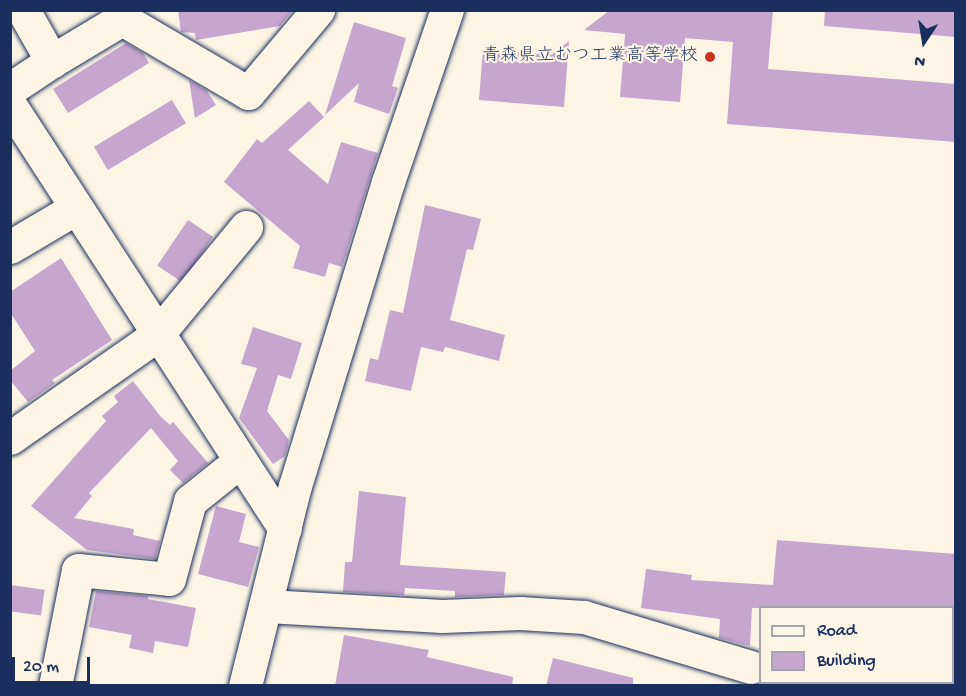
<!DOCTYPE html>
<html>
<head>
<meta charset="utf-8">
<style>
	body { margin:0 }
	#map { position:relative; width:966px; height:696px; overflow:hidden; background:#fcf5e5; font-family:"Gochi Hand","Klee One",sans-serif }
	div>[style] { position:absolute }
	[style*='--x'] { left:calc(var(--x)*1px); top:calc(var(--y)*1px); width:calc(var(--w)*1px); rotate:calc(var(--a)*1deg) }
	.building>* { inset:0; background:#c7a5cf; transform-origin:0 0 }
	.roads { filter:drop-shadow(0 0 2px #1b2f5e) drop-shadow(0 0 2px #1b2f5e) }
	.minor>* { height:33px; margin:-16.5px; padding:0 16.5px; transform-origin:16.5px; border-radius:16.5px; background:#fcf5e5 }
	.dots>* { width:16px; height:16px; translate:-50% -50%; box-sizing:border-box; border:3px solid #fcf5e5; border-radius:50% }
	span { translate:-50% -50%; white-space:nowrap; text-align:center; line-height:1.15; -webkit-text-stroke:4.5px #fcf5e5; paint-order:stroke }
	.poi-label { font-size:18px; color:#1b2f5e }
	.right { translate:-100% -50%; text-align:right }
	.frame { position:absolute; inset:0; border:12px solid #1b2f5e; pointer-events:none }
	.legend { position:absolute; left:759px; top:606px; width:195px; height:78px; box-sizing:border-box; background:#fcf5e5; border:2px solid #a2a6af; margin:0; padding:8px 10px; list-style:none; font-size:18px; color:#1b2f5e }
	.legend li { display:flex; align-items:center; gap:12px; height:30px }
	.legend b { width:30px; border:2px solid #a2a6af }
	.north { position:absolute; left:894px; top:12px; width:60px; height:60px; -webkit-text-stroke:4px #fcf5e5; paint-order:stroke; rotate:192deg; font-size:16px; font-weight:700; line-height:24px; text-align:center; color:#1b2f5e }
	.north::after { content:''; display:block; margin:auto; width:21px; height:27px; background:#1b2f5e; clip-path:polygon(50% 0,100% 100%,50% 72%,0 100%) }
	.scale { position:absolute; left:12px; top:657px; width:78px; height:27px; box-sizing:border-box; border:3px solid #1b2f5e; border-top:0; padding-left:8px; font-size:18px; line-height:21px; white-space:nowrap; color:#1b2f5e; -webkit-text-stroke:4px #fcf5e5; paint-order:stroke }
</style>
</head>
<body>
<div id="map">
	<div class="building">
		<div style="clip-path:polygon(178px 10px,293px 10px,280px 26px,196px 40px,195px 33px,181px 32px)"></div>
		<div style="clip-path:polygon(610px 10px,773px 10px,768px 69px,956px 84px,956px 142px,727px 124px,733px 42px,685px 38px,680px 102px,620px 97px,625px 34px,584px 30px)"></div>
		<div style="clip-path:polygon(825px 10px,956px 10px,956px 37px,824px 26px)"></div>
		<div style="clip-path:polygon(354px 22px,406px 38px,392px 86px,398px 88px,389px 114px,354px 102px,359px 83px,325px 115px)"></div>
		<div style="clip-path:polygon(569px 41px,564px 107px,479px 100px,483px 49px,551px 55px)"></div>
		<div style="clip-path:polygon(126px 43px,143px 53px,149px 63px,68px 113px,53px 89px)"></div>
		<div style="clip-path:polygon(189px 80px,207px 91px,216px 105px,195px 118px)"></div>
		<div style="left:172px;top:100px;width:27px;height:91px;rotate:59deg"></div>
		<div style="clip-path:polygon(309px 101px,324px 117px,288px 150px,328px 184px,341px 142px,378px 153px,342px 267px,329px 263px,325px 277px,293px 268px,300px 246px,224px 182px,257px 139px,262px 143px)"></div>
		<div style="clip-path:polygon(425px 205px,481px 219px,473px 250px,467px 249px,450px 320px,505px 335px,499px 361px,445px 347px,443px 352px,421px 347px,411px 391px,365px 381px,370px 358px,378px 360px,390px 310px,403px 313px)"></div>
		<div style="left:188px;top:220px;width:30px;height:55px;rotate:34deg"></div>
		<div style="clip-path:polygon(61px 258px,112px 340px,52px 380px,55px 383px,28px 402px,10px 380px,10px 371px,35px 351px,10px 312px,10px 292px)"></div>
		<div style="clip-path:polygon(253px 327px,302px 343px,291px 379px,278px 375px,267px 411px,289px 440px,285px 456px,273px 464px,239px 418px,257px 368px,241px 364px)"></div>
		<div style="clip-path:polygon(133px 381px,161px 417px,170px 425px,173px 422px,208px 463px,183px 483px,170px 470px,178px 461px,151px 428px,89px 493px,92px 496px,74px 518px,134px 529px,133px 535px,160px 541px,155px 559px,87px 550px,31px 506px,106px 421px,102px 416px,118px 402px,114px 396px)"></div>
		<div style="clip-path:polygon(359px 491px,406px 497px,400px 565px,506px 572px,504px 595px,455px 597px,455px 591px,405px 588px,404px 595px,343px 592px,345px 562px,352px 562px)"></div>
		<div style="clip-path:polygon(216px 506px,246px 514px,239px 542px,259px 547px,248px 587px,198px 574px)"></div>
		<div style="clip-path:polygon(777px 540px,956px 554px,956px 608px,752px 608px,750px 646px,719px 638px,720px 619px,641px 608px,646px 569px,692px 575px,691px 580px,773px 585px)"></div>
		<div style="left:10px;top:585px;width:35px;height:26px;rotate:8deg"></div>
		<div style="clip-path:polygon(96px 591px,148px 596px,148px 599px,196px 608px,188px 647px,155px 641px,153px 653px,129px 648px,132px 635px,89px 627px)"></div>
		<div style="clip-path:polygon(344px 635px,429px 650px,427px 657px,513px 677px,512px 686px,335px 686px)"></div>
		<div style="clip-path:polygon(553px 658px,633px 678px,633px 686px,546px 686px)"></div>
	</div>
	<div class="roads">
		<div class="minor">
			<div style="--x:23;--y:10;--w:59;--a:60.4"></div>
			<div style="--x:52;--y:61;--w:82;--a:-31"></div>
			<div style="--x:122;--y:19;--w:146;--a:30.4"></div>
			<div style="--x:248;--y:93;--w:109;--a:-49.9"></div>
			<div style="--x:10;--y:89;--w:50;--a:-33.7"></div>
			<div style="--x:10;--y:105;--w:505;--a:57.03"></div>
			<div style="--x:10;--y:247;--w:77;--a:-30.6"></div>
			<div style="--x:10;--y:438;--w:179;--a:-35"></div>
			<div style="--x:157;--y:335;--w:140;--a:-50.5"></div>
			<div style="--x:267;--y:606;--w:175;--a:3.3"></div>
			<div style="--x:442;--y:616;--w:78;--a:-2.2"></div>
			<div style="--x:520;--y:613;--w:64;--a:3.6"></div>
			<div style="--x:584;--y:617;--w:174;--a:16.7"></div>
			<div style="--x:55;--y:686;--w:118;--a:-78.8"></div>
			<div style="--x:78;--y:570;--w:91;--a:5.6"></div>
			<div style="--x:169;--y:579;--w:81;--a:-74.9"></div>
			<div style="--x:190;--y:501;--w:64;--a:-38.7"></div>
			<div style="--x:245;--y:686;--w:206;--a:-76"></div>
			<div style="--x:295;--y:486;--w:318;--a:-73"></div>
			<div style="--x:388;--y:182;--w:182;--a:-71.1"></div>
		</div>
	</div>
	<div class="dots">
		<div style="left:710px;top:57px;background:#c8321e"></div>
	</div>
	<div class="poi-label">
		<span class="right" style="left:698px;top:57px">青森県立むつ工業高等学校</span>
	</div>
	<div class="frame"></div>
	<ul class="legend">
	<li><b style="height:8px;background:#fcf5e5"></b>Road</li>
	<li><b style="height:16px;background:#c7a5cf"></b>Building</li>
	</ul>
	<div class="north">N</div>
	<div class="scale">20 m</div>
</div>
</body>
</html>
